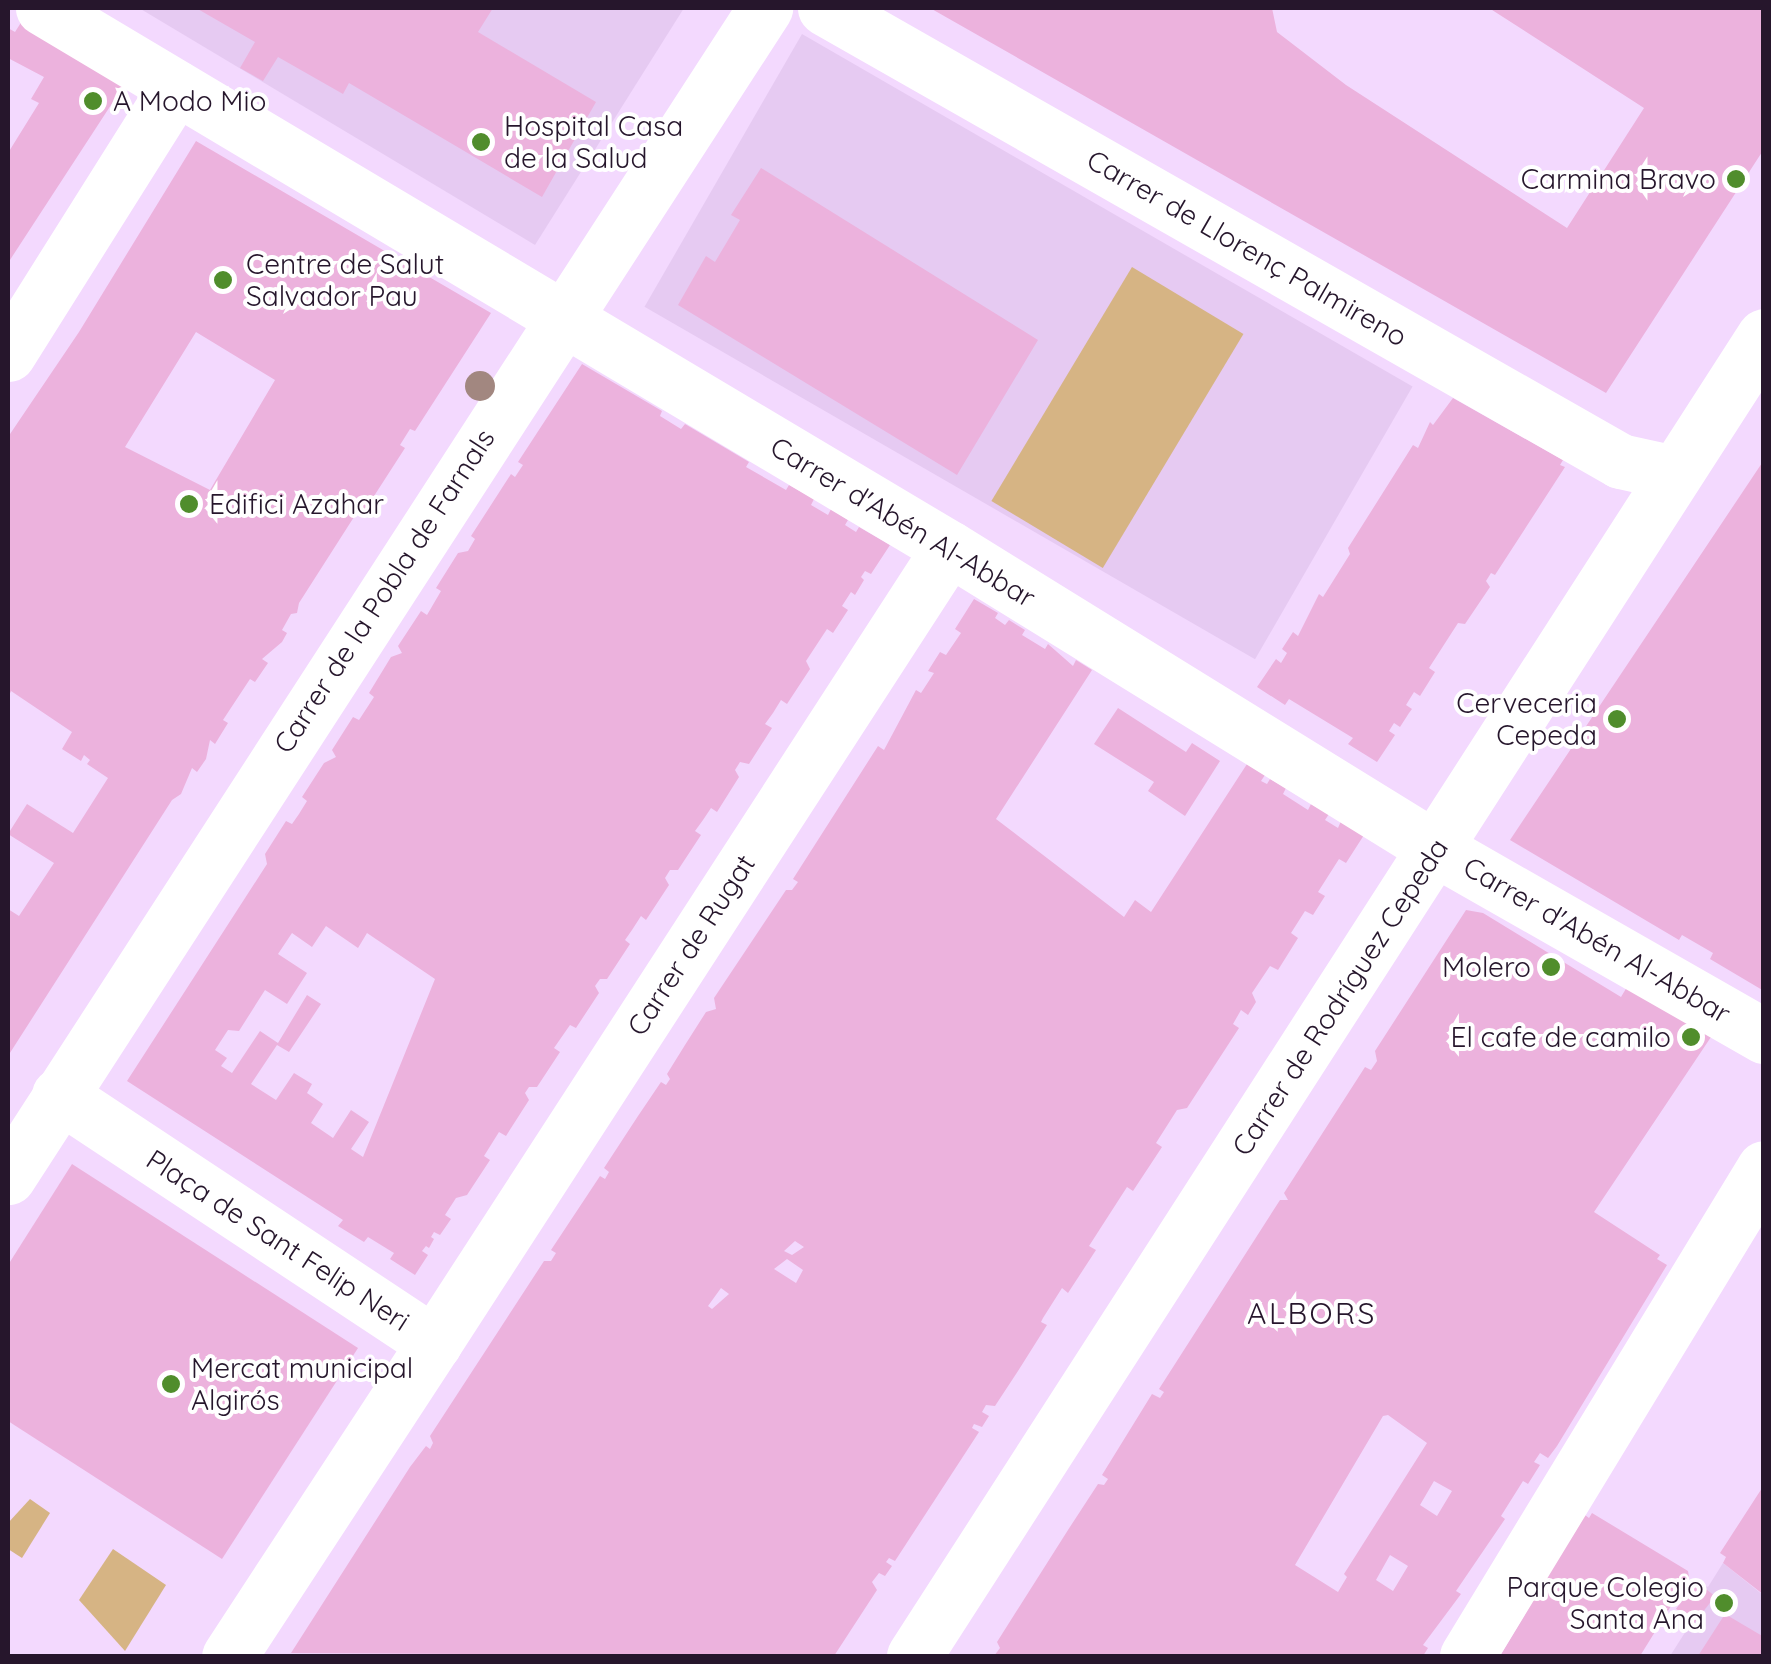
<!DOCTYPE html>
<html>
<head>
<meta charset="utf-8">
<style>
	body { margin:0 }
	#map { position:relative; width:1771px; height:1664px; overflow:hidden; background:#f3d9fe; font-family:Quicksand,sans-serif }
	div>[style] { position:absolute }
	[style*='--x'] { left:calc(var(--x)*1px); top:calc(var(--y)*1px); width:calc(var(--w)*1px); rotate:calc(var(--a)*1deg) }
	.built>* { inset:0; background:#e6caf2; transform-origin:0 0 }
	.green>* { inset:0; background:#d6b484; transform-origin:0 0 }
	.building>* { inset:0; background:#ecb2dd; transform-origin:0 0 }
	.minor>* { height:55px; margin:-27.5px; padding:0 27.5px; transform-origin:27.5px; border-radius:27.5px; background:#fff }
	.trees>* { width:30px; height:30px; margin:-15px; border-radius:50%; background:#a28780 }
	.dots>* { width:28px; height:28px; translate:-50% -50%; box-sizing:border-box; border:5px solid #fff; border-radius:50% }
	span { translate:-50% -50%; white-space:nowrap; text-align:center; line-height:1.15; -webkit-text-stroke:8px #fff; paint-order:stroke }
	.poi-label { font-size:28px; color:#26162c }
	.left { translate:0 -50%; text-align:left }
	.right { translate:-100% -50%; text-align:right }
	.street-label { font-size:28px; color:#26162c }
	.neighbourhood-label { font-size:30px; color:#26162c; letter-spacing:2.5px }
	.frame { position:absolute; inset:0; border:10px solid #26162c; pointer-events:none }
</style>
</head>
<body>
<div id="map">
	<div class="built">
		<div style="clip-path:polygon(139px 8px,684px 8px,535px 245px)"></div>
		<div style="left:802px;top:34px;width:705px;height:315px;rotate:30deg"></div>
		<div style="clip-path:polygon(1723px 1563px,1763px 1595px,1763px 1656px,1670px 1656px,1693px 1620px,1679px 1611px,1697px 1582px,1708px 1587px)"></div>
	</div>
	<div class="green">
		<div style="left:1132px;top:267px;width:130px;height:273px;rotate:31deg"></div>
		<div style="clip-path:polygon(30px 1499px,50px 1513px,22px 1558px,8px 1549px,8px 1523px)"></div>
		<div style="clip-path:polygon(113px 1549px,166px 1585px,125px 1651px,79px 1600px)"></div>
	</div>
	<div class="building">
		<div style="clip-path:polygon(196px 8px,493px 8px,478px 32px,596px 102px,542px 197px,349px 83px,343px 94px,278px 57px,263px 81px,240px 68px,255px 42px)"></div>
		<div style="clip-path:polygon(930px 8px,1272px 8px,1277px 32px,1346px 85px,1567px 228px,1644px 108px,1489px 8px,1764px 8px,1764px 149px,1606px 393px)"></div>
		<div style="clip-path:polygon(22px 21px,124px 85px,8px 263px,8px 153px,39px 103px,31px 99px,44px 77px,8px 58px,8px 28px,15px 32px)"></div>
		<div style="clip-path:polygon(evenodd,196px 141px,491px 313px,415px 431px,410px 429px,400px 445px,405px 448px,365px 510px,361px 506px,299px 603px,297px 613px,291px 614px,282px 630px,287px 633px,282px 642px,262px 659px,268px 663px,255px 682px,250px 679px,223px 720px,228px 723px,215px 744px,210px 740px,206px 759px,197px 772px,192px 768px,181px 794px,172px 800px,8px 1056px,8px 909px,19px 916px,54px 863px,8px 834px,27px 804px,73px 833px,108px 778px,87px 764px,90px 760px,84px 755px,81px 761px,62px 749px,72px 732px,11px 691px,8px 698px,8px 437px,79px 332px,196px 141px,196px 332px,275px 380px,210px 490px,125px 447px,196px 332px)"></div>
		<div style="clip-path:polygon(761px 168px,1038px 340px,957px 475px,678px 305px,706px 256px,715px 262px,740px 220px,731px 215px)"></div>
		<div style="clip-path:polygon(evenodd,582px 364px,662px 411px,660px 416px,681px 429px,685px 424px,749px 462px,746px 467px,786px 490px,789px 485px,814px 499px,811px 505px,828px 515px,831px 509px,848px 520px,845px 525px,856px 532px,859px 527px,890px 545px,871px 574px,865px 571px,861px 577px,864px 580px,855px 595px,851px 592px,842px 606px,848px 610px,833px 633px,827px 629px,806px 661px,810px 669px,787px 704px,781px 700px,773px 713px,765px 724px,772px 728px,749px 764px,740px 762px,735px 770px,739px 777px,717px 812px,711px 808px,703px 820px,695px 831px,701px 835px,678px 870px,670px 870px,665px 878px,669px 885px,646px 920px,641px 916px,632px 930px,625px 940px,630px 944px,607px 979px,600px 979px,595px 986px,599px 993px,576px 1028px,570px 1025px,554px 1048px,560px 1052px,537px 1087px,529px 1087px,525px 1093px,529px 1100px,506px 1136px,499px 1132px,484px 1156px,490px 1160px,467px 1195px,456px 1198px,445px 1215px,451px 1219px,440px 1235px,434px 1232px,431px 1237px,434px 1239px,429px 1248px,426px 1246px,422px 1251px,428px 1255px,415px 1275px,390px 1259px,394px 1253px,368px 1237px,364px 1242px,338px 1226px,343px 1220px,127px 1081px,267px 864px,265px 854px,286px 821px,292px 824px,299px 814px,307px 801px,302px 797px,324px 763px,336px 757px,332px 750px,353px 717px,359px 720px,374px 697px,369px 693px,391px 657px,402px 653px,398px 646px,421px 611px,427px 615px,441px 591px,436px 588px,458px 553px,468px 551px,475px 539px,471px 536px,511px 474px,515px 477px,523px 465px,518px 462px,582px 364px,326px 926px,358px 948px,367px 933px,435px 979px,363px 1157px,351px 1149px,369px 1122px,351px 1110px,333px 1138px,311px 1123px,323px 1104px,307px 1093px,312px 1084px,294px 1073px,276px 1100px,251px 1084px,277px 1045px,289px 1052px,321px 1004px,307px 995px,278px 1043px,260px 1031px,232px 1073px,221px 1066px,227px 1058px,215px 1050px,228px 1030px,239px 1031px,265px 990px,287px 1004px,307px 973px,278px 954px,292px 933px,312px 947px,326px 926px)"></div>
		<div style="clip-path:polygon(1453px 398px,1563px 460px,1560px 465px,1565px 467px,1495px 575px,1491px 573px,1486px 581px,1490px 587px,1465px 624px,1458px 623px,1429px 668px,1435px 672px,1420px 696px,1414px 692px,1406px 705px,1412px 709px,1409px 713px,1400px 727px,1394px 723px,1389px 731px,1395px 735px,1377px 762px,1348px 744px,1353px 738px,1289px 699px,1285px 705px,1257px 687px,1276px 659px,1281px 663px,1287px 653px,1282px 649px,1293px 632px,1298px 636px,1319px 594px,1323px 597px,1350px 554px,1348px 548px,1413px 445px,1418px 448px,1430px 422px,1433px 425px)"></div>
		<div style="clip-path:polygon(1764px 460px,1764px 991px,1710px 959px,1713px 953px,1682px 935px,1679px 940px,1510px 840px)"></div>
		<div style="clip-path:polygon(evenodd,974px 599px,998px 613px,995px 618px,1005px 625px,1009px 620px,1025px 630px,1022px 635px,1045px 649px,1048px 644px,1073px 666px,1076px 660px,1092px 670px,996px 819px,1124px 917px,1135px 900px,1151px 912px,1247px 764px,1265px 775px,1261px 781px,1267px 784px,1270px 779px,1286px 788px,1283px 794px,1308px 810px,1311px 804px,1329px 814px,1325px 820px,1338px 828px,1341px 821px,1364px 835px,1346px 863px,1339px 859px,1318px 892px,1325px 896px,1313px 915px,1305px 911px,1291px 933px,1298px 938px,1278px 970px,1270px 966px,1252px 993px,1256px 1002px,1248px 1015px,1241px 1010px,1233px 1024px,1239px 1028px,1187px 1108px,1177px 1110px,1156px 1143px,1162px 1147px,1133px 1191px,1127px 1187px,1089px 1246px,1096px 1250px,1068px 1293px,1062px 1288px,1043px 1318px,1041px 1322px,1047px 1325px,1018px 1371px,995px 1406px,986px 1405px,982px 1412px,989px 1416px,982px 1427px,974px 1424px,972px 1428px,979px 1432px,895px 1561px,889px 1558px,886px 1562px,892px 1566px,885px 1576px,879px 1573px,872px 1582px,877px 1590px,834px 1656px,291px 1653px,410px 1467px,426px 1446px,430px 1449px,433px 1443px,430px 1436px,544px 1261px,551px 1261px,556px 1253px,551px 1250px,600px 1176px,605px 1179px,609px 1172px,604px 1168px,638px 1116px,661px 1082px,666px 1085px,670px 1079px,667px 1074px,685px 1045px,706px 1012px,716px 1009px,714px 998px,786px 890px,792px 890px,798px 882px,793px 879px,878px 746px,884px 750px,916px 690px,921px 693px,934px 673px,928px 671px,940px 652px,946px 655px,961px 633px,955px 629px,974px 599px,795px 1241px,804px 1247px,792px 1255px,784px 1251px,795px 1241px,974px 599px,787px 1259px,803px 1270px,796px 1283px,774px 1269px,787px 1259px,974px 599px,721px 1288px,729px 1294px,712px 1309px,708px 1306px,721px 1288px)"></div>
		<div style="clip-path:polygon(1118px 708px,1186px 752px,1192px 743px,1220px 761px,1185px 816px,1148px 791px,1154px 782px,1094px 744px)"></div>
		<div style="clip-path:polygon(evenodd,1466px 910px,1483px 913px,1621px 997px,1627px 987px,1711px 1037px,1594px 1212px,1660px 1255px,1657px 1259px,1667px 1265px,1557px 1446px,1548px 1458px,1540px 1453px,1534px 1462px,1540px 1465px,1528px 1484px,1523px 1481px,1501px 1516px,1505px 1519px,1456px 1591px,1461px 1594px,1423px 1645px,1428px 1648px,1423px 1656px,994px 1656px,1000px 1648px,997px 1642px,1068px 1530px,1098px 1484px,1104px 1485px,1108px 1479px,1102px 1475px,1152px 1394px,1160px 1398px,1164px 1392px,1159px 1389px,1280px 1200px,1288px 1200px,1284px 1193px,1365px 1067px,1371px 1070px,1377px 1061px,1375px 1051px,1466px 910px,1388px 1415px,1427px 1443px,1344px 1574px,1347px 1577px,1338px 1592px,1295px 1565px,1383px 1416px,1388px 1415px,1466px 910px,1434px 1481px,1452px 1491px,1437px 1516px,1420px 1505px,1434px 1481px,1466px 910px,1390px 1555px,1408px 1566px,1393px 1591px,1376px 1580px,1390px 1555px)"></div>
		<div style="clip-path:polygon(72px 1164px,358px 1348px,222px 1559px,8px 1421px,8px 1265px)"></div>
		<div style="clip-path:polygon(1764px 1485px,1764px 1595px,1723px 1563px,1726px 1557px,1720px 1553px)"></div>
		<div style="clip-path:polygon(1592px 1513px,1688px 1571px,1689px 1577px,1640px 1656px,1500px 1656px,1537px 1594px,1531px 1590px,1563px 1536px,1570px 1540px,1585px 1515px,1589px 1518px)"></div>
		<div style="left:1697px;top:1582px;width:23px;height:34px;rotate:38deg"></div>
		<div style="clip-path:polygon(1725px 1614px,1764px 1637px,1764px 1656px,1698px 1656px)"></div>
	</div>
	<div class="minor">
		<div style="--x:43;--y:8;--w:1055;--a:30.8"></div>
		<div style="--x:949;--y:548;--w:573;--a:31.72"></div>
		<div style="--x:1436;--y:849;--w:378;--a:29.7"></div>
		<div style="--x:825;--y:8;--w:915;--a:29.67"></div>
		<div style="--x:1620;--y:461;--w:55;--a:12.5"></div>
		<div style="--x:8;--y:354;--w:315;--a:-57.8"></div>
		<div style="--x:59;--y:1095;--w:450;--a:33.5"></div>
		<div style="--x:434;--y:1343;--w:374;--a:123.2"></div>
		<div style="--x:8;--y:1177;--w:1393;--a:-57.07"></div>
		<div style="--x:434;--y:1343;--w:947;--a:-57.06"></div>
		<div style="--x:914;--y:1656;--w:1570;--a:-57.22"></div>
		<div style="--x:1467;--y:1656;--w:571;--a:-58.68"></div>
	</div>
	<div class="trees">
		<div style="left:480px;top:386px"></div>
	</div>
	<div class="dots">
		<div style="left:93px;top:101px;background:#508d2c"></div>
		<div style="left:481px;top:142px;background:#508d2c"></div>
		<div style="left:1736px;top:179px;background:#508d2c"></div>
		<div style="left:223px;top:280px;background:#508d2c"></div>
		<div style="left:189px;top:504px;background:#508d2c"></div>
		<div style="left:1617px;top:719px;background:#508d2c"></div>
		<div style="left:1551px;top:967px;background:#508d2c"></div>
		<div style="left:1691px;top:1037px;background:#508d2c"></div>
		<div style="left:171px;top:1384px;background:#508d2c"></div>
		<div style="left:1724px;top:1603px;background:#508d2c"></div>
	</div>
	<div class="poi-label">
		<span class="left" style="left:113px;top:101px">A Modo Mio</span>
		<span class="left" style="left:504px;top:142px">Hospital Casa<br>de la Salud</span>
		<span class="right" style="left:1716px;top:179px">Carmina Bravo</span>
		<span class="left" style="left:246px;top:280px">Centre de Salut<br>Salvador Pau</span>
		<span class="left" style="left:209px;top:504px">Edifici Azahar</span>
		<span class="right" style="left:1597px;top:719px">Cerveceria<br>Cepeda</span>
		<span class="right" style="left:1531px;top:967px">Molero</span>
		<span class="right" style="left:1671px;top:1037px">El cafe de camilo</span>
		<span class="left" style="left:191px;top:1384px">Mercat municipal<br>Algirós</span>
		<span class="right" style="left:1704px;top:1603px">Parque Colegio<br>Santa Ana</span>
	</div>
	<div class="street-label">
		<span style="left:1247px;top:248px;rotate:30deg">Carrer de Llorenç Palmireno</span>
		<span style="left:903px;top:522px;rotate:31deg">Carrer d'Abén Al-Abbar</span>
		<span style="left:384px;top:591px;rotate:-57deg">Carrer de la Pobla de Farnals</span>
		<span style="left:1597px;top:940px;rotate:30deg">Carrer d'Abén Al-Abbar</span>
		<span style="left:691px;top:945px;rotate:-57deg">Carrer de Rugat</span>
		<span style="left:1340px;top:997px;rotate:-57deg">Carrer de Rodríguez Cepeda</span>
		<span style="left:278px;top:1240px;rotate:33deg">Plaça de Sant Felip Neri</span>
	</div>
	<div class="neighbourhood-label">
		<span style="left:1312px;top:1313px">ALBORS</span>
	</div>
	<div class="frame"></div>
</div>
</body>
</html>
